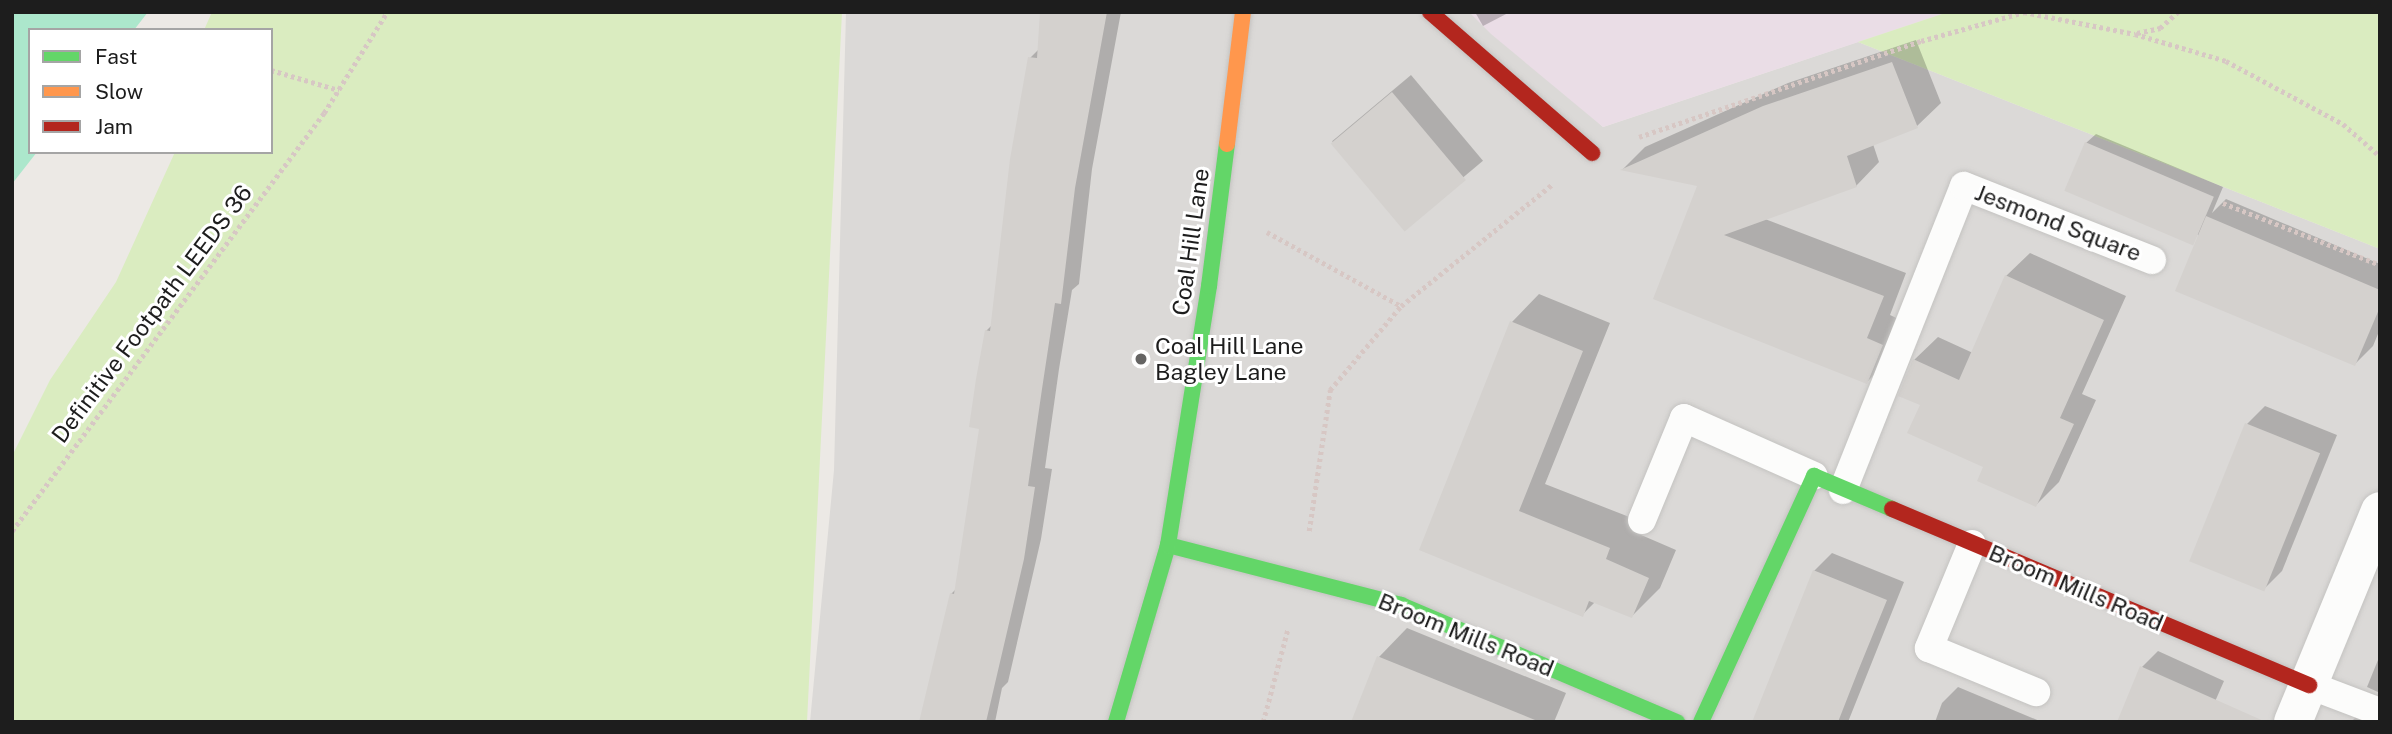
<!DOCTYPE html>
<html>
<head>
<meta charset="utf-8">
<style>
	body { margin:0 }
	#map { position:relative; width:2392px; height:734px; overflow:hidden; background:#ece9e5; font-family:"Public Sans",sans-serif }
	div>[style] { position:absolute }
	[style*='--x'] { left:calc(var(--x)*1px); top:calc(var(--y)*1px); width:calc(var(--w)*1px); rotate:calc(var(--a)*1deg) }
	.residential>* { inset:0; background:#dbd9d7 }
	.industrial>* { inset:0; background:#eadde6 }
	.grass>* { inset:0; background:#daecc0 }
	.pitch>* { inset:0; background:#ace7cc }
	.shadow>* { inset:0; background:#0003; transform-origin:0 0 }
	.building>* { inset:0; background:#d4d1ce; transform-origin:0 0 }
	.path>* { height:4.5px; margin-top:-2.25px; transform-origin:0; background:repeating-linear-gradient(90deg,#d7c7c4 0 3.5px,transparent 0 7px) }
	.roads { filter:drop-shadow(0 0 2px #c4c3c1) drop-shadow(0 0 2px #c4c3c1) }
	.lane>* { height:28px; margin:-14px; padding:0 14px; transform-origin:14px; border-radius:14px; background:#fcfcfb }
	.street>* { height:38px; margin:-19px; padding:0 19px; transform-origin:19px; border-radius:19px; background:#fcfcfb }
	.fast>* { height:16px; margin:-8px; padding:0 8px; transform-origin:8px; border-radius:8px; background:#63d668 }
	.slow>* { height:16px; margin:-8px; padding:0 8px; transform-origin:8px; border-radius:8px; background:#ff974d }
	.jam>* { height:16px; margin:-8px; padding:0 8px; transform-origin:8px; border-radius:8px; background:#b3261e }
	.dots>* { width:19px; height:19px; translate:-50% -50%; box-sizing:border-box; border:4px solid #fff; border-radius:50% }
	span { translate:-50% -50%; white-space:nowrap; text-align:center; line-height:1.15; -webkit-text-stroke:6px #fff; paint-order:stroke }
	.street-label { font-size:23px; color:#1d1d1d }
	.poi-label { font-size:23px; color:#1d1d1d }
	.left { translate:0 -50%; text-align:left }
	.frame { position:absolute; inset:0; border:14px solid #1d1d1d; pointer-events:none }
	.legend { position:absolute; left:28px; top:28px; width:245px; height:126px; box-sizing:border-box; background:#fff; border:2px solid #a5a5a5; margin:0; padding:9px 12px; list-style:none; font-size:21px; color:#1d1d1d }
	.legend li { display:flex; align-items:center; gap:14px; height:35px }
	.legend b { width:35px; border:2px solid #a5a5a5 }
</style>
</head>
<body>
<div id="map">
	<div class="residential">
		<div style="clip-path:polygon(846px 12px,1480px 12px,1603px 127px,1858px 42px,2380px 249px,2380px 722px,810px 722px,834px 470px)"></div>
	</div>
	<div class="industrial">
		<div style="clip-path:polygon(1469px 12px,1948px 12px,1603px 127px,1491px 34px)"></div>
	</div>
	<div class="grass">
		<div style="clip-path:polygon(212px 12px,842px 12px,807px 722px,12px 722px,12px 456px,50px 380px,116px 282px,175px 152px,271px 152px,271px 30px,204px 30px)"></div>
		<div style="clip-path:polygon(1948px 12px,2380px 12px,2380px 249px,1858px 42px)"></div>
	</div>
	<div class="pitch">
		<div style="clip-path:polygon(12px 12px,148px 12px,134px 30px,30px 30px,30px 152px,37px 152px,12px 184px)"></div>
	</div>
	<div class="shadow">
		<div style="clip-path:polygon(1042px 12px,1121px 12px,1092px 169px,1079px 284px,1072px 290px,1059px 369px,1045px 468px,1052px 469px,1041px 539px,1008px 682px,1002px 688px,995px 722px,921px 722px,951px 594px,956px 589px,981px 427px,986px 331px,993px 324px,1030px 58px,1040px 48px)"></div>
		<div style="clip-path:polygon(1475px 12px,1510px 12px,1483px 26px)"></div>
		<div style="clip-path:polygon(1916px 40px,1941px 103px,1917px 126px,1873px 144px,1879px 162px,1856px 186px,1765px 219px,1906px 273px,1890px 315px,1905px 322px,1890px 359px,1867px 382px,1655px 298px,1699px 185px,1623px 169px,1645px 147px,1788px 83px)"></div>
		<div style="left:1411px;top:75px;width:112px;height:103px;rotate:50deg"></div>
		<div style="clip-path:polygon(2096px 134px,2223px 187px,2212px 213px,2226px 199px,2380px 264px,2380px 329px,2373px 346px,2355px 364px,2086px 143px)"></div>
		<div style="clip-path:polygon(2030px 253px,2126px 296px,2082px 394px,2096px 400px,2059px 482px,2036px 505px,1985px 466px,1922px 404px,1914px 360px,1938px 337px,1973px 353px,2006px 276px)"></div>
		<div style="clip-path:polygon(1539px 294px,1610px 323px,1545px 484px,1637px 520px,1632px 531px,1676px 550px,1660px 588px,1632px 616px,1595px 602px,1582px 615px,1421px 549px,1512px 322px)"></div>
		<div style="clip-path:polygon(2265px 406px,2337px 435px,2282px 571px,2264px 589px,2247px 424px)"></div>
		<div style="clip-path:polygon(1832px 553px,1904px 582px,1848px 722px,1781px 722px,1814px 571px)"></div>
		<div style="clip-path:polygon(1407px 628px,1566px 693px,1554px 722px,1352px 722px,1379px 657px)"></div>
		<div style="clip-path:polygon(2158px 651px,2224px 681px,2206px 722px,2142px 667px)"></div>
		<div style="clip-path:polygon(2380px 655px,2380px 693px,2367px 687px)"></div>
		<div style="clip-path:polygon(1958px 687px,2042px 722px,1935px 722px,1942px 703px)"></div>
		<div style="clip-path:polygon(2371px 702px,2380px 722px,2352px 722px,2353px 720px)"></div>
	</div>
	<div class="building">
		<div style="clip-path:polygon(1040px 12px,1107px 12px,1075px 188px,1061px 304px,1055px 303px,1042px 389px,1028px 486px,1035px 487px,1024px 559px,986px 722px,919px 722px,950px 593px,954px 594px,979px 429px,969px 427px,976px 379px,985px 330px,990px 331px,1010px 159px,1028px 57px,1037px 58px)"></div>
		<div style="clip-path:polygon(1892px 62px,1918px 128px,1847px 156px,1857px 187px,1724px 235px,1884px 296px,1867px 338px,1883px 345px,1867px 384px,1653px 299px,1697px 186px,1620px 170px,1763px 106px)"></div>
		<div style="left:1392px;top:92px;width:115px;height:80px;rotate:50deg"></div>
		<div style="left:2085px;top:142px;width:140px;height:53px;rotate:23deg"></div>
		<div style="clip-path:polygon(2206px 216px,2380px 290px,2380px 307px,2355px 366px,2175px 291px)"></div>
		<div style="clip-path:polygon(2005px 275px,2104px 320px,2060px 418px,2074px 424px,2036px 507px,1977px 481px,1983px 467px,1907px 433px,1920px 405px,1898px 396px,1913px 359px,1959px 380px)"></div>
		<div style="clip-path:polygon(1510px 321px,1583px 351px,1519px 511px,1610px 548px,1606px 559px,1649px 578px,1632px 618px,1589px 601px,1583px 617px,1419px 550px)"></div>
		<div style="left:2245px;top:423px;width:81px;height:149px;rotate:22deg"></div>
		<div style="clip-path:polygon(1813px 570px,1887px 600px,1858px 671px,1838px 722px,1752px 722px)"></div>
		<div style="clip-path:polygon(1377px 656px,1535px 720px,1535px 722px,1351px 722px)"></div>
		<div style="clip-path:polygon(2140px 666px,2266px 722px,2117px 722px)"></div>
	</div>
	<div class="path">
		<div style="--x:2024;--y:12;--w:113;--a:11.2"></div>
		<div style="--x:2135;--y:34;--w:95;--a:16.5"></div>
		<div style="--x:2226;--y:61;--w:133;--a:28.3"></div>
		<div style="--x:2343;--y:124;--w:49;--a:40.9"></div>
		<div style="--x:2137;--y:33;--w:24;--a:-12"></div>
		<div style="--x:2160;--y:28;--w:24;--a:-42"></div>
		<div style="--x:271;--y:70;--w:71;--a:16.4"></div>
		<div style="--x:1639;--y:137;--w:298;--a:-18.8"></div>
		<div style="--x:1921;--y:41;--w:107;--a:-15.7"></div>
		<div style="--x:2223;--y:203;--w:169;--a:21.5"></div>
		<div style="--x:1267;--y:232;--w:153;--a:28.9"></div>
		<div style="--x:12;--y:531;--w:522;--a:-53.26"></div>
		<div style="--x:324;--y:113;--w:119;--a:-58"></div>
		<div style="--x:1309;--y:531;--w:143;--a:-81.5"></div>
		<div style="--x:1330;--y:390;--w:110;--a:-49.8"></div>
		<div style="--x:1401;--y:306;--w:195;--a:-38.8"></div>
		<div style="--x:1263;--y:722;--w:97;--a:-75.1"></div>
	</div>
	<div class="roads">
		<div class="lane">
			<div style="--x:1843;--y:490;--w:327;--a:-68.3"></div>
			<div style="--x:1964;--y:186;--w:202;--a:21.5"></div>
			<div style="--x:1642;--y:520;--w:110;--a:-67.6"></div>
			<div style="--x:1684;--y:418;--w:142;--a:24"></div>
			<div style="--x:1972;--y:544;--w:113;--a:112.5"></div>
			<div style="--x:1929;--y:648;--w:116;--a:22.4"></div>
			<div style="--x:2309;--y:685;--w:76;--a:20.8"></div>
		</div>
		<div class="street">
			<div style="--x:2293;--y:722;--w:228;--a:-67.6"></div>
		</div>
		<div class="fast">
			<div style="--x:1168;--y:545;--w:241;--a:14.4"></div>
			<div style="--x:1401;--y:605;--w:300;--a:23"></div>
			<div style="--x:1116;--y:722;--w:184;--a:-73.6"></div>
			<div style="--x:1168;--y:545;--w:262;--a:-81"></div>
			<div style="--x:1209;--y:286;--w:143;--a:-82.8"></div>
			<div style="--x:1701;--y:722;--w:271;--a:-65.3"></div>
			<div style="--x:1814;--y:476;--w:85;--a:22.9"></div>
		</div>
		<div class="slow">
			<div style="--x:1227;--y:144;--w:133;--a:-83.1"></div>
		</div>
		<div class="jam">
			<div style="--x:1430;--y:12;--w:215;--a:41"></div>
			<div style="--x:1892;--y:509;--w:453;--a:22.9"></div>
		</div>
	</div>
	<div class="dots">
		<div style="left:1141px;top:359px;background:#656463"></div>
	</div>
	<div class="street-label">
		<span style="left:2058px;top:223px;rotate:21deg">Jesmond Square</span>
		<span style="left:1191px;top:242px;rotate:-82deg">Coal Hill Lane</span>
		<span style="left:152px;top:314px;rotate:-53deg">Definitive Footpath LEEDS 36</span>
		<span style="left:2076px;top:588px;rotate:23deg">Broom Mills Road</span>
		<span style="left:1466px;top:635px;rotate:22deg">Broom Mills Road</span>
	</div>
	<div class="poi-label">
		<span class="left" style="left:1155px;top:359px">Coal Hill Lane<br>Bagley Lane</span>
	</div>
	<div class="frame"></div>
	<ul class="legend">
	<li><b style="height:9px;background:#63d668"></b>Fast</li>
	<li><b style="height:9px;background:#ff974d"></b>Slow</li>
	<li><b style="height:9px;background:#b3261e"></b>Jam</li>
	</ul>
</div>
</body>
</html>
